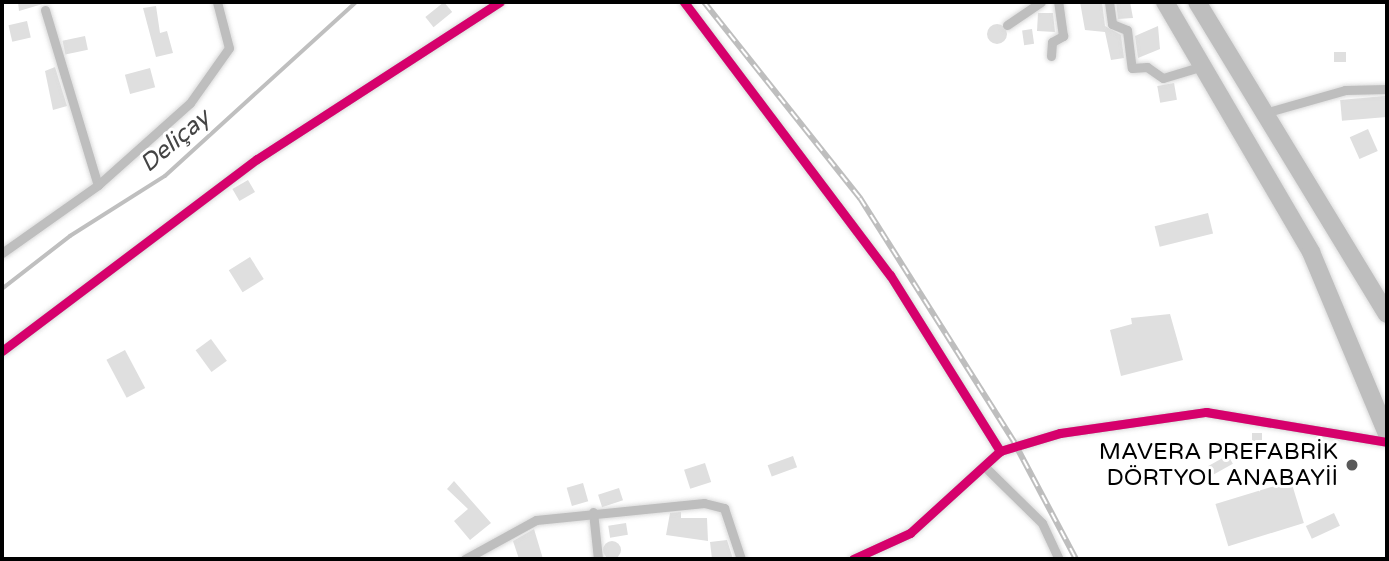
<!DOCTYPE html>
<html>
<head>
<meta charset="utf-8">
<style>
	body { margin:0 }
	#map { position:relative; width:1389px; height:561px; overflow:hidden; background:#fff; font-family:"Varela Round",sans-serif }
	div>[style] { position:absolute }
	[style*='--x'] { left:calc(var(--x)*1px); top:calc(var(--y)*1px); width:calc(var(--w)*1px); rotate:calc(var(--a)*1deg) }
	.stream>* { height:3.5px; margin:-1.75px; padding:0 1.75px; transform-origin:1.75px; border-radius:1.75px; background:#bfbfbf }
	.building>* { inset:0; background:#dfdfdf; transform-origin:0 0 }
	.round { border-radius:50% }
	.roads { filter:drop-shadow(0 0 2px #dbdbdb) drop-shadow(0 0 2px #dbdbdb) }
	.street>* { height:9px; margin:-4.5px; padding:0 4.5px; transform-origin:4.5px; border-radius:4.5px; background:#bebebe }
	.highway>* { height:18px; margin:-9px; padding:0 9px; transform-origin:9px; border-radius:9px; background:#bebebe }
	.rail>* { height:6px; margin-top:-3px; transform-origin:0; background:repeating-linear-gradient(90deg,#fff 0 10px,#bebebe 0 20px); box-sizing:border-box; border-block:2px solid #bebebe }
	.cycleway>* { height:9px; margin:-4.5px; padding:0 4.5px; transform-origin:4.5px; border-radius:4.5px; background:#d6006c }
	.dots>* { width:19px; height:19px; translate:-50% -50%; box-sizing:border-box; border:4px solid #fff; border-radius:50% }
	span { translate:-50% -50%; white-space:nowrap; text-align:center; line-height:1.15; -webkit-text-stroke:6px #fff; paint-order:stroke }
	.poi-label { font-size:23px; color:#000 }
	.right { translate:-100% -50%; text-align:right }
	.water-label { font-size:24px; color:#444; font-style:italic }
	.frame { position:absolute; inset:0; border:4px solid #000; pointer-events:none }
</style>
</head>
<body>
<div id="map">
	<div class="stream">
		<div style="--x:2;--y:289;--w:86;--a:-37.9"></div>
		<div style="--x:70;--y:236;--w:112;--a:-32.3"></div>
		<div style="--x:165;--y:176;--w:258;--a:-42.3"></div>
	</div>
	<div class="building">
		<div style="clip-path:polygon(18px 2px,45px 2px,46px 3px,19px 11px)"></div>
		<div style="left:444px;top:2px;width:13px;height:24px;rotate:51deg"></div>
		<div style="clip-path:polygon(1080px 2px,1102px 2px,1105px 26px,1121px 35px,1124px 58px,1111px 60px,1105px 32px,1085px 30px)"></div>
		<div style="clip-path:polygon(1116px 2px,1130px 2px,1133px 18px,1118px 19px)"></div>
		<div style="clip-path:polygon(156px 6px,160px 33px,167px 31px,173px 53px,156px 57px,143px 8px)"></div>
		<div style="clip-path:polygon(1038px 13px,1053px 13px,1055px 32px,1037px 31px)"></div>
		<div style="left:27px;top:21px;width:17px;height:19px;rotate:77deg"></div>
		<div class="round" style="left:987px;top:24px;width:20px;height:20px"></div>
		<div style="clip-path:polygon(1158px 26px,1160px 49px,1138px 58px,1135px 36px)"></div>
		<div style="left:1032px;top:29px;width:15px;height:10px;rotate:82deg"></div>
		<div style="left:85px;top:36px;width:14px;height:23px;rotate:78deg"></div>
		<div style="left:1334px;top:52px;width:12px;height:10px"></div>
		<div style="clip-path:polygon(55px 67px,67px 106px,53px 110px,45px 71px)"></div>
		<div style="left:150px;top:68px;width:20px;height:26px;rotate:75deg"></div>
		<div style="left:1174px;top:83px;width:17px;height:17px;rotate:80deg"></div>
		<div style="left:1385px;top:96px;width:21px;height:45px;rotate:85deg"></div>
		<div style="left:1368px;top:129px;width:24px;height:20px;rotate:66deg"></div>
		<div style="left:248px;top:180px;width:14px;height:18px;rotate:60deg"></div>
		<div style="left:1208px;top:213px;width:21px;height:55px;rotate:76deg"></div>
		<div style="left:250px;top:257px;width:26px;height:25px;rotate:58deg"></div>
		<div style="clip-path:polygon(1170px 314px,1183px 360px,1121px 376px,1110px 330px,1132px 324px,1131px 318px)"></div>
		<div style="left:211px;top:339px;width:27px;height:19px;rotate:54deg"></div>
		<div style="left:125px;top:350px;width:43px;height:21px;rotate:62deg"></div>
		<div style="left:1252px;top:433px;width:10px;height:13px"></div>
		<div style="left:1228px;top:455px;width:10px;height:23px;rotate:61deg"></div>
		<div style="left:793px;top:456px;width:12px;height:27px;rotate:70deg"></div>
		<div style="left:705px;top:463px;width:20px;height:22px;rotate:72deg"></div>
		<div style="clip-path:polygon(454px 481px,491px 523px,470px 540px,454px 521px,468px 509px,447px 489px)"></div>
		<div style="left:1291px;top:481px;width:44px;height:79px;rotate:73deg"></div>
		<div style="left:583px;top:483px;width:19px;height:17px;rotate:74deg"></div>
		<div style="left:619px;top:488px;width:13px;height:22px;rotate:72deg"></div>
		<div style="clip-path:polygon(681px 512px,681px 518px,707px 518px,708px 541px,666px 535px,670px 513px)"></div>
		<div style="left:1334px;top:513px;width:14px;height:31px;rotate:65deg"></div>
		<div style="left:626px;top:523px;width:12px;height:18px;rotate:81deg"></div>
		<div style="clip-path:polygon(534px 529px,543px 559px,519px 559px,513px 541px)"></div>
		<div style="clip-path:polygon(727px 540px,733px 559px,712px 559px,710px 542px)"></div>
		<div class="round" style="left:603px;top:541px;width:18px;height:18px"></div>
	</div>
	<div class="roads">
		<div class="street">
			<div style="--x:684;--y:2;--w:342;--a:53"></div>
			<div style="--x:890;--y:275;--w:208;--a:58"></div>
			<div style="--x:1109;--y:2;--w:22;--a:82"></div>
			<div style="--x:1112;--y:24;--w:16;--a:22"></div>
			<div style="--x:1127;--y:30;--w:38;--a:83"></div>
			<div style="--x:1132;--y:68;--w:15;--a:-4"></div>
			<div style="--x:1147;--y:67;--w:19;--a:35"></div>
			<div style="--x:1163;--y:78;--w:42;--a:-16.7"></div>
			<div style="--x:45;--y:10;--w:183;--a:73.2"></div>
			<div style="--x:1007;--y:25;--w:41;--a:-34.1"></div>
			<div style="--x:1051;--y:56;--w:14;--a:-86"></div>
			<div style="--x:1052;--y:42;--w:13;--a:-29"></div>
			<div style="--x:1063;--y:36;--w:34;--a:-98"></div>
			<div style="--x:1268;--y:112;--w:80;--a:-15.9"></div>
			<div style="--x:1345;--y:90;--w:42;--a:-1.4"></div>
			<div style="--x:2;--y:253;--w:118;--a:-35.3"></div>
			<div style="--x:98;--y:185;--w:123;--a:-41.7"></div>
			<div style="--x:190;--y:103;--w:67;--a:-54.7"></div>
			<div style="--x:229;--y:48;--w:48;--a:-104.6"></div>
			<div style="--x:2;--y:351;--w:319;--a:-37"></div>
			<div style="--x:257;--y:159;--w:289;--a:-32.9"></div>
			<div style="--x:984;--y:466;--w:81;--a:44.5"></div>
			<div style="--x:1042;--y:523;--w:40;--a:65"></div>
			<div style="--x:593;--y:512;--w:47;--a:83.9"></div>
			<div style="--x:465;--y:559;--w:81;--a:-28.8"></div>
			<div style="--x:536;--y:520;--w:169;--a:-5.8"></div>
			<div style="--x:704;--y:503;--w:21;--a:14"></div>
			<div style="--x:724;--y:508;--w:54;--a:71.6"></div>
			<div style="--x:853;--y:559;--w:63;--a:-24.5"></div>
			<div style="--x:910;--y:533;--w:122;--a:-42.3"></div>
			<div style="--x:1000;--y:451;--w:63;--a:-16.7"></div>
			<div style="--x:1060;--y:433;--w:148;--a:-8.2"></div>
			<div style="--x:1206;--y:412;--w:183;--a:9.4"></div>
		</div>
		<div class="highway">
			<div style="--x:1165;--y:2;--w:290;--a:59.7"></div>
			<div style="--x:1311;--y:252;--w:197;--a:67.3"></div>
			<div style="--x:1197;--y:2;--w:365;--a:58.7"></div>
		</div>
	</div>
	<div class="rail">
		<div style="--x:704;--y:2;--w:251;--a:51.5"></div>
		<div style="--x:860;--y:198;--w:289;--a:57.7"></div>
		<div style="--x:1014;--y:442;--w:132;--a:62.1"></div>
	</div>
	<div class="cycleway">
		<div style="--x:684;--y:2;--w:342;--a:53"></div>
		<div style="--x:890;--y:275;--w:208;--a:58"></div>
		<div style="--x:2;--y:351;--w:319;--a:-37"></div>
		<div style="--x:257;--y:159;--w:289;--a:-32.9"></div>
		<div style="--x:853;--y:559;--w:63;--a:-24.5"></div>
		<div style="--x:910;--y:533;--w:122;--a:-42.3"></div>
		<div style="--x:1000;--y:451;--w:63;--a:-16.7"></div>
		<div style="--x:1060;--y:433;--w:148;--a:-8.2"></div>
		<div style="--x:1206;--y:412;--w:183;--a:9.4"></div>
	</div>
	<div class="dots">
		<div style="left:1352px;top:465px;background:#595959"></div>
	</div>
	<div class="poi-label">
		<span class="right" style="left:1338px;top:465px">MAVERA PREFABRİK<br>DÖRTYOL ANABAYİİ</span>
	</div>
	<div class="water-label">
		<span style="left:175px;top:141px;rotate:-40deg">Deliçay</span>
	</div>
	<div class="frame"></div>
</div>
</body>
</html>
